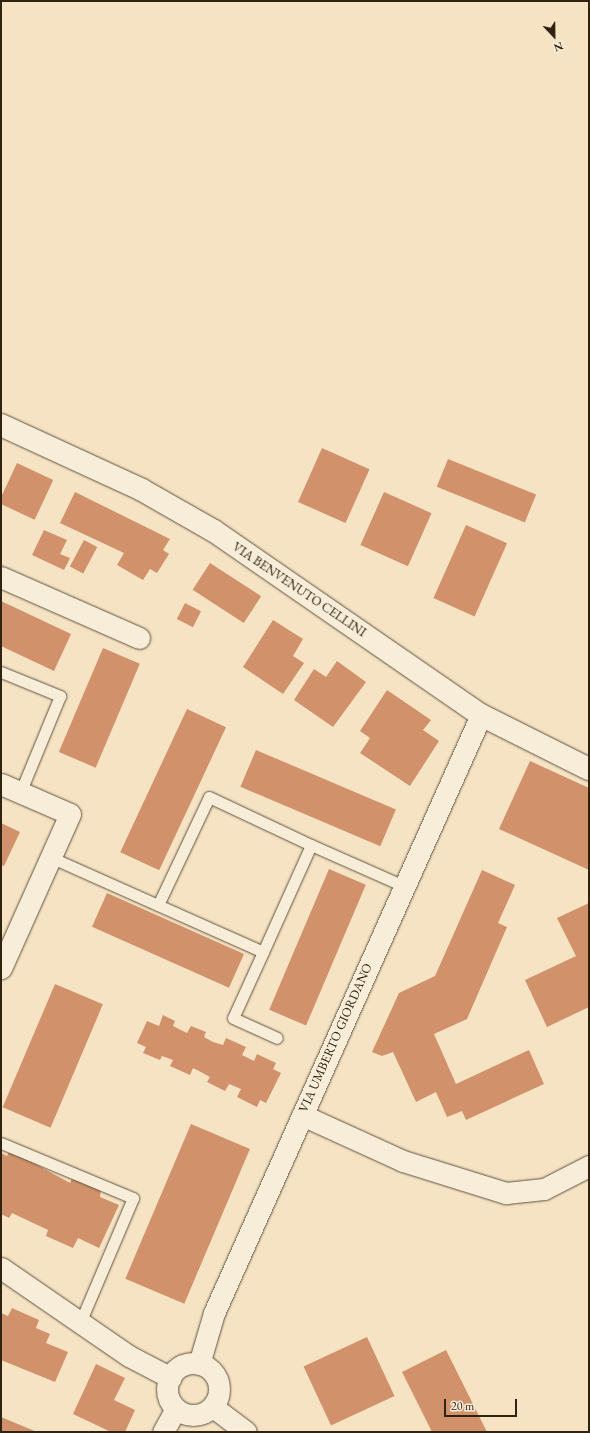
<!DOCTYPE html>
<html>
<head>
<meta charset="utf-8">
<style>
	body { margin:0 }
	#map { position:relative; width:590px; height:1433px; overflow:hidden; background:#f5e3c4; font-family:"EB Garamond",serif }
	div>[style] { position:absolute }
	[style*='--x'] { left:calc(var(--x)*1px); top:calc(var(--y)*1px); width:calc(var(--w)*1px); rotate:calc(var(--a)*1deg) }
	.building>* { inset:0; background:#d1926b; transform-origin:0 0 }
	.roads { filter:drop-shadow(0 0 1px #61533e) drop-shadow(0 0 1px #61533e) }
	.lane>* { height:11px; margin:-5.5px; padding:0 5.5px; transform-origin:5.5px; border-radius:5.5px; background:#f8edd9 }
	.street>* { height:21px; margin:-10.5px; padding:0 10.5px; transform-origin:10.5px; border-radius:10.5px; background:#f8edd9 }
	.street>.ring { margin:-10.5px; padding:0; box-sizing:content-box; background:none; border:21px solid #f8edd9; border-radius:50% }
	.secondary>* { height:22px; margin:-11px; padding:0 11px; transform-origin:11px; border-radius:11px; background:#f8edd9 }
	span { translate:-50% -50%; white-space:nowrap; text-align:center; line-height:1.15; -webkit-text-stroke:4px #f8edd9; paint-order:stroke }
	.street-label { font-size:13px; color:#302312 }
	.frame { position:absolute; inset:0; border:2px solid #302312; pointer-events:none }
	.north { position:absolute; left:534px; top:16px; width:40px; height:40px; -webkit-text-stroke:3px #f8edd9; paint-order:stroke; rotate:158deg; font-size:11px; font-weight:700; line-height:16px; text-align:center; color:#302312 }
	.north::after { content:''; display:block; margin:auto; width:14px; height:18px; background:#302312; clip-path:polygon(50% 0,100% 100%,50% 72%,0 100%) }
	.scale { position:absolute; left:444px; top:1399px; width:73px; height:18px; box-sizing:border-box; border:2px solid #302312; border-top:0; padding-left:5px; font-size:12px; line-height:14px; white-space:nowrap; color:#302312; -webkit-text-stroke:3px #f8edd9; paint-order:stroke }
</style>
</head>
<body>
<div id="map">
	<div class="building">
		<div style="left:322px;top:448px;width:52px;height:59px;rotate:24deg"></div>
		<div style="left:448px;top:459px;width:95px;height:30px;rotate:22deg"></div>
		<div style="left:17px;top:463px;width:40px;height:44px;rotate:25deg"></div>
		<div style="clip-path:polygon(75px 492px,170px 539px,163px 550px,169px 554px,157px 573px,150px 569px,143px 580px,117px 565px,124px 553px,60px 523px)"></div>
		<div style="left:384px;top:492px;width:52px;height:58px;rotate:24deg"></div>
		<div style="left:466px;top:525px;width:45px;height:80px;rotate:24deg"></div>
		<div style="clip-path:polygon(44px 530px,67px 540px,60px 554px,70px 558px,64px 570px,32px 555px)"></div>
		<div style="left:84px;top:540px;width:15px;height:30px;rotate:28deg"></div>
		<div style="left:210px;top:563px;width:61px;height:32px;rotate:33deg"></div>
		<div style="clip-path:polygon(1px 601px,71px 634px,54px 671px,1px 646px)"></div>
		<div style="left:185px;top:603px;width:18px;height:18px;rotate:27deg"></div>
		<div style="clip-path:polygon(273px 620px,303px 639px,293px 656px,304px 663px,283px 694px,243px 667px)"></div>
		<div style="left:103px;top:648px;width:40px;height:113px;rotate:23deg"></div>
		<div style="clip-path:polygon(337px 661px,366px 682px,333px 727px,294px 700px,314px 669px,326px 677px)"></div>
		<div style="clip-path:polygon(387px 690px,431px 720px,423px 730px,439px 741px,410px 786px,360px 753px,370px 738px,360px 731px)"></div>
		<div style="left:187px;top:709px;width:43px;height:158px;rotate:25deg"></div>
		<div style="left:256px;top:750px;width:152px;height:40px;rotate:23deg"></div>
		<div style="clip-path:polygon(530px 761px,589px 788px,589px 870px,499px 829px)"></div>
		<div style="clip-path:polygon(1px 823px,20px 832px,4px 866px,1px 865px)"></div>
		<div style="left:329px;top:869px;width:40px;height:153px;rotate:23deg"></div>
		<div style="clip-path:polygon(482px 870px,515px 885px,498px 923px,507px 927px,467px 1019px,434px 1034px,456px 1084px,529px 1050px,544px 1084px,466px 1120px,462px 1111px,447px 1117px,436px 1092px,416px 1102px,393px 1052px,382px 1056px,372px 1052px,399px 993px,435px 976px)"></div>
		<div style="left:107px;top:893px;width:150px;height:37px;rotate:24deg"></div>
		<div style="clip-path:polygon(589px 903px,589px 1007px,547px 1027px,525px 980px,576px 956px,557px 918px)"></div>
		<div style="left:55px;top:984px;width:52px;height:134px;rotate:23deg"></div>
		<div style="clip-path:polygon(163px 1015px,175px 1021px,173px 1026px,187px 1033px,191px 1026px,206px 1032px,204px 1037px,213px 1042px,223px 1045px,226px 1038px,246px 1047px,242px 1055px,254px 1061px,257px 1054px,276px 1063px,273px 1069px,281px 1073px,266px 1103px,260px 1100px,257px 1107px,237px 1097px,241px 1089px,229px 1084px,225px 1091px,207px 1082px,210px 1077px,199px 1071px,193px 1068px,190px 1075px,170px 1066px,173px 1060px,162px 1056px,160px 1060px,143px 1053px,146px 1047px,137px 1043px,147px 1021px,159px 1026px)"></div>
		<div style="left:191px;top:1124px;width:64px;height:168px;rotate:23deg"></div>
		<div style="clip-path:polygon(10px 1150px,70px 1183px,73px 1176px,101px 1190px,100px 1197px,119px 1205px,99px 1248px,78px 1238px,73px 1248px,46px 1236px,48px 1230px,12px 1213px,9px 1218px,1px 1214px,1px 1153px,7px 1156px)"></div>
		<div style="clip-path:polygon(12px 1308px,39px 1320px,36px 1328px,50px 1334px,46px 1343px,68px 1352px,55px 1382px,1px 1360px,1px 1313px,8px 1316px)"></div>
		<div style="left:367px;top:1337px;width:65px;height:70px;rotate:65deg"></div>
		<div style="clip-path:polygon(446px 1350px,487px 1432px,432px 1432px,402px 1372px)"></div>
		<div style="clip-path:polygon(96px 1364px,125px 1378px,114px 1400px,135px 1410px,125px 1432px,111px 1432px,73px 1414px)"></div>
		<div style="clip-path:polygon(1px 1417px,37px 1432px,1px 1432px)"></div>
	</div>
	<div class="roads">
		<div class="lane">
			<div style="--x:1;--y:672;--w:64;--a:22.1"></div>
			<div style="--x:60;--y:696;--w:105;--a:112.4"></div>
			<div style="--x:50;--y:857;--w:233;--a:24"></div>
			<div style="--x:263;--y:952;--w:117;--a:-65.8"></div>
			<div style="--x:311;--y:845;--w:102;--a:23.8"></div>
			<div style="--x:158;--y:905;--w:119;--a:-64.7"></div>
			<div style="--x:209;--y:797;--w:113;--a:25.2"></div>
			<div style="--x:263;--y:952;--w:72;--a:114.4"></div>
			<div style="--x:233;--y:1018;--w:48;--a:24.4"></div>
			<div style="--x:1;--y:1143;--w:143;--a:22.6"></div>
			<div style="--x:133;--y:1198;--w:136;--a:113"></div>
		</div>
		<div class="street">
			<div style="--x:1;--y:577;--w:151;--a:23.8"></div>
			<div style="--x:1;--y:784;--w:75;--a:23.5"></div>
			<div style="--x:70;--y:814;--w:169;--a:114.1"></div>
			<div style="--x:302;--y:1115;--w:111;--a:24.5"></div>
			<div style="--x:403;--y:1161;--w:108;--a:17.3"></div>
			<div style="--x:506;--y:1193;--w:38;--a:-6"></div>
			<div style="--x:544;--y:1189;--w:51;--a:-27.1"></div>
			<div style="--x:1;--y:1268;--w:155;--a:34.5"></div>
			<div style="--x:129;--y:1356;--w:47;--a:27.6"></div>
			<div class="ring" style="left:167px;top:1363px;width:31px;height:31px"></div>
			<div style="--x:199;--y:1364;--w:53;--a:-73.6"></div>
			<div style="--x:214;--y:1313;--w:655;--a:-65.94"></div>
			<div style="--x:213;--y:1407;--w:41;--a:37.1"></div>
			<div style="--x:163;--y:1432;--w:26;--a:-61"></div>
		</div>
		<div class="secondary">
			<div style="--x:1;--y:425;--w:155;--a:24.7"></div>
			<div style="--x:142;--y:490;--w:83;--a:29.7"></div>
			<div style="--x:214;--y:531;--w:324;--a:34.6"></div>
			<div style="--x:481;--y:715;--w:121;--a:26.6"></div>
		</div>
	</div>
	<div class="street-label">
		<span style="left:299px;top:590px;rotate:34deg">VIA BENVENUTO CELLINI</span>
		<span style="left:336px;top:1038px;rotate:-66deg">VIA UMBERTO GIORDANO</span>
	</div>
	<div class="frame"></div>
	<div class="north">N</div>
	<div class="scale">20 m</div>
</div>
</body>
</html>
